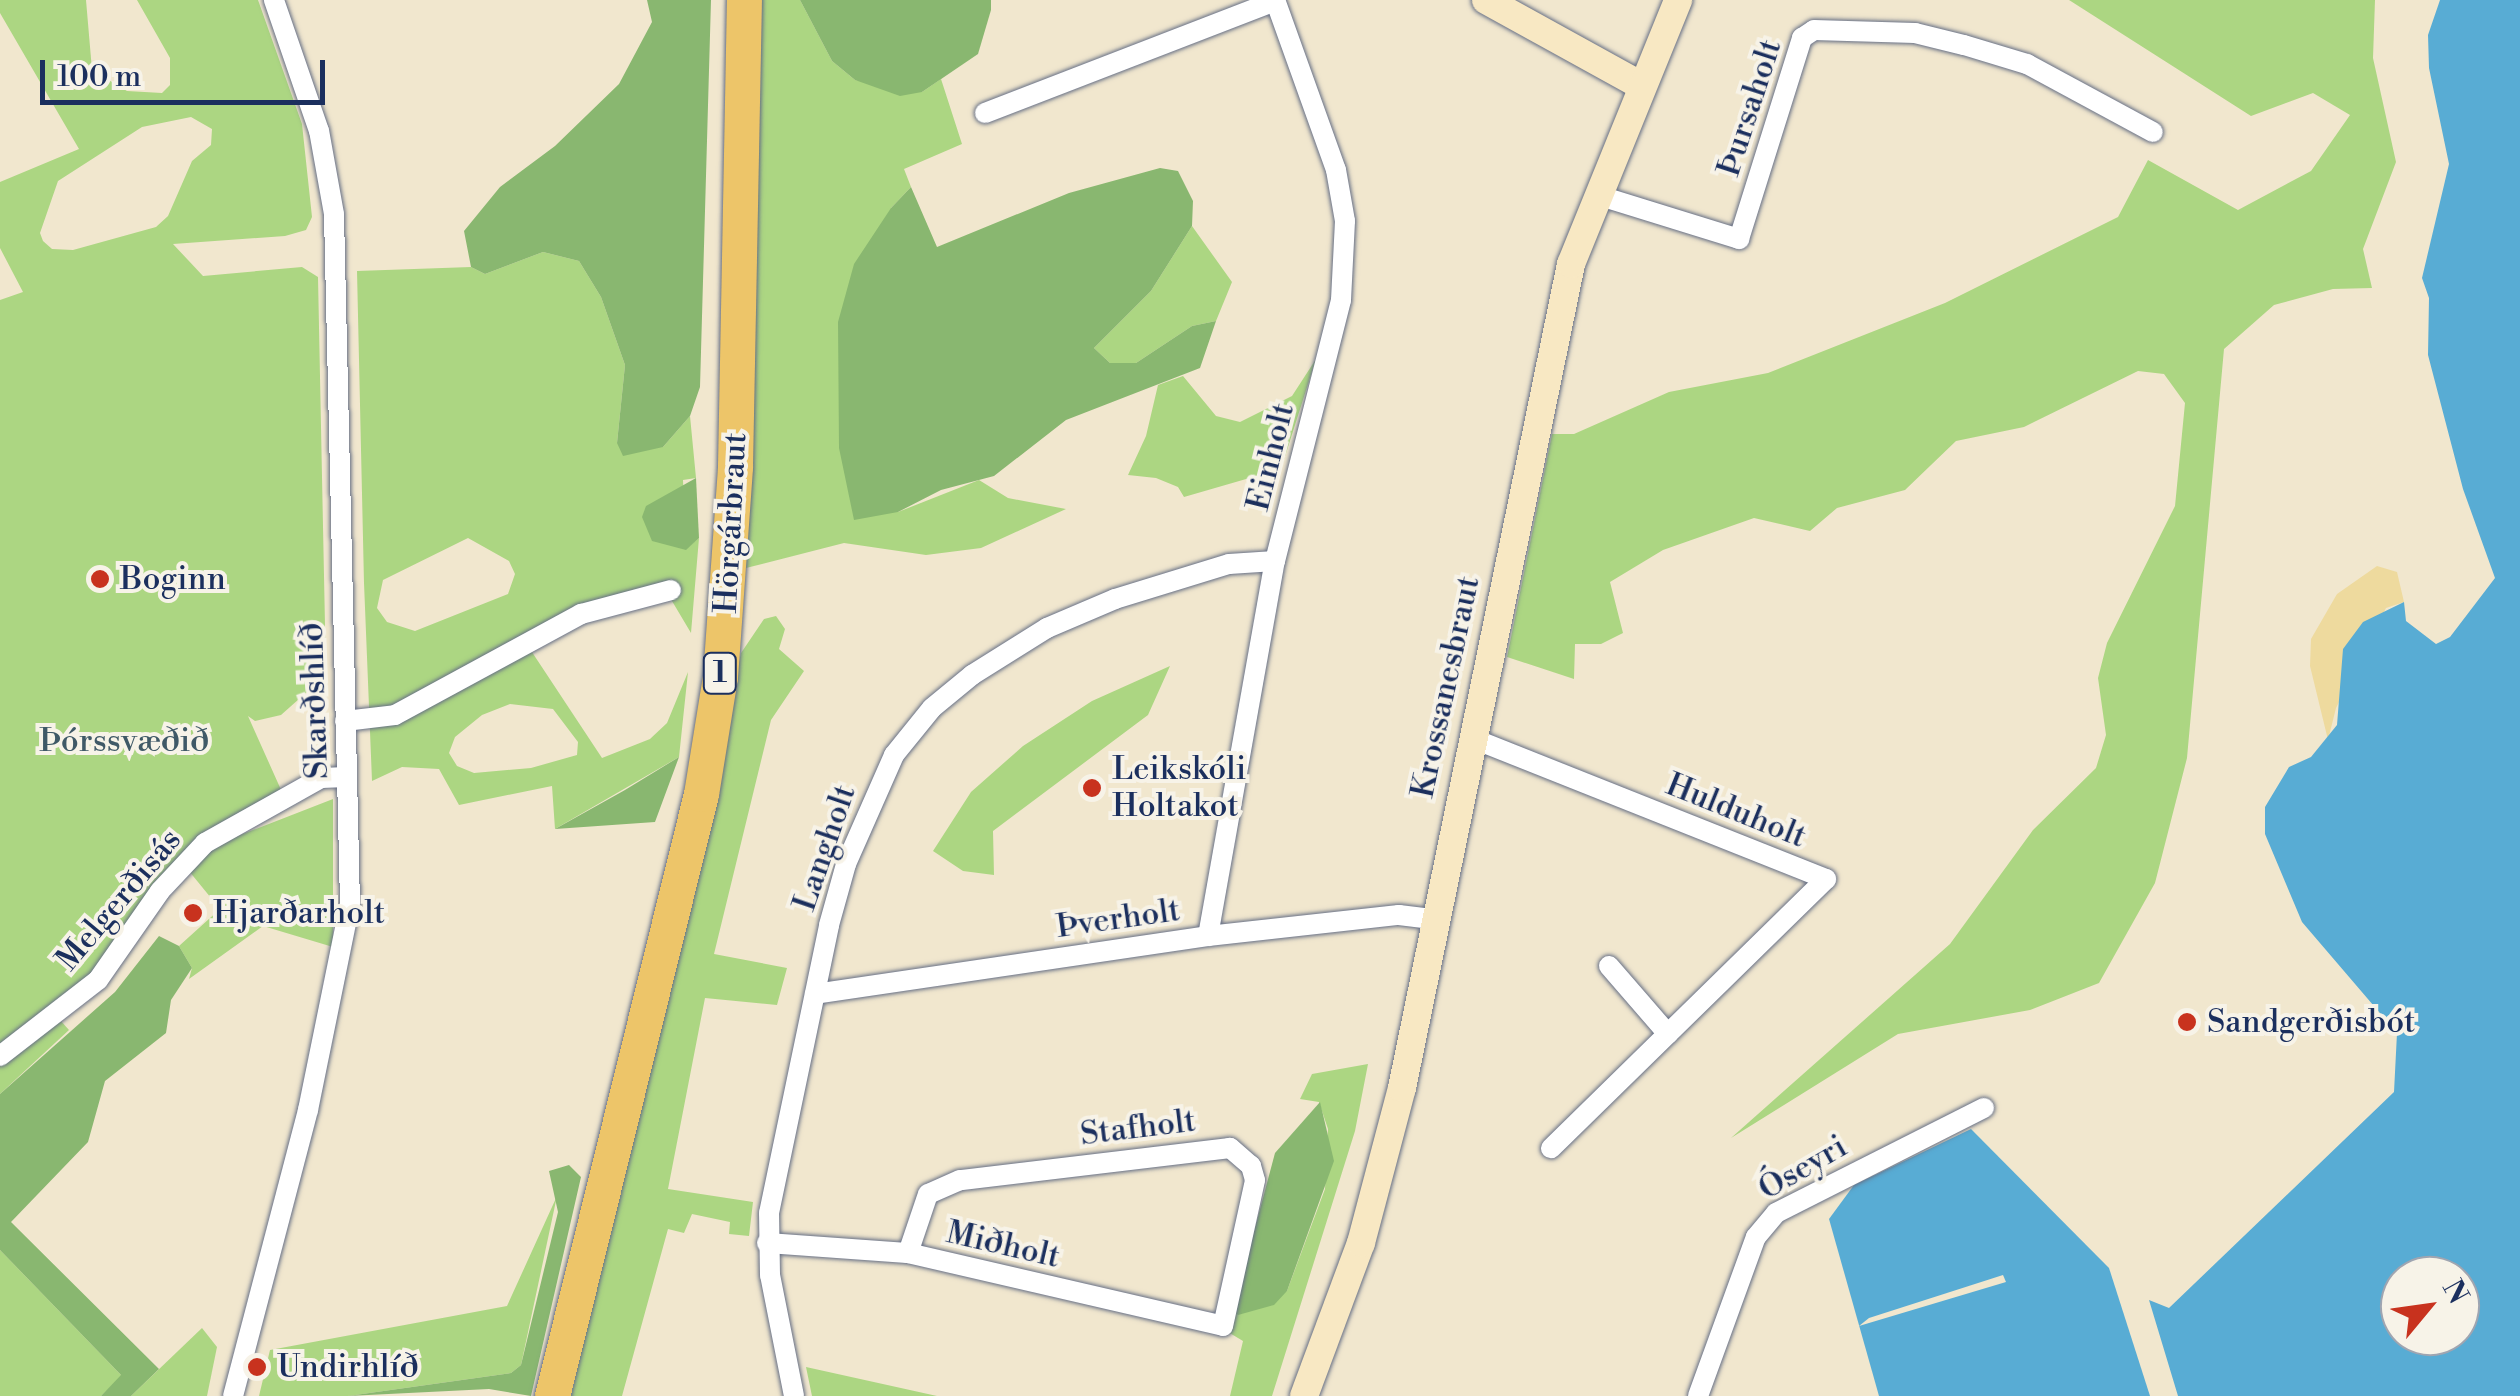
<!DOCTYPE html>
<html>
<head>
<meta charset="utf-8">
<style>
	body { margin:0 }
	#map { position:relative; width:2520px; height:1396px; overflow:hidden; background:#f1e7ce; font-family:"Libre Bodoni",serif }
	div>[style] { position:absolute }
	[style*='--x'] { left:calc(var(--x)*1px); top:calc(var(--y)*1px); width:calc(var(--w)*1px); rotate:calc(var(--a)*1deg) }
	.green>* { inset:0; background:#acd682 }
	.forest>* { inset:0; background:#89b770 }
	.sand>* { inset:0; background:#eeda9e }
	.water>* { inset:0; background:#58acd4 }
	.pier>* { inset:0; background:#f1e7ce }
	.roads { filter:drop-shadow(0 0 2px #666f85) drop-shadow(0 0 2px #666f85) }
	.street>* { height:20px; margin:-10px; padding:0 10px; transform-origin:10px; border-radius:10px; background:#fff }
	.secondary>* { height:28px; margin:-14px; padding:0 14px; transform-origin:14px; border-radius:14px; background:#f8e8c3 }
	.highway>* { height:35px; margin:-17.5px; padding:0 17.5px; transform-origin:17.5px; border-radius:17.5px; background:#edc569 }
	.dots>* { width:28px; height:28px; translate:-50% -50%; box-sizing:border-box; border:5px solid #f7f3e8; border-radius:50% }
	span { translate:-50% -50%; white-space:nowrap; text-align:center; line-height:1.15; -webkit-text-stroke:8px #f7f3e8; paint-order:stroke }
	.shield-label span { padding:2px 8px; background:#f7f3e8; border:2px solid; border-radius:8px; -webkit-text-stroke-width:0 }
	.shield-label { font-size:30px; color:#1b2f5e; font-weight:700 }
	.street-label { font-size:32px; color:#1b2f5e }
	.poi-label { font-size:32px; color:#1b2f5e }
	.left { translate:0 -50%; text-align:left }
	.park-label { font-size:32px; color:#3f5967 }
	.north { position:absolute; left:2380px; top:1256px; width:100px; height:100px; box-sizing:border-box; background:#f7f3e8; border:2px solid #9fa5b1; border-radius:50%; rotate:61deg; font-size:28px; font-weight:700; line-height:40px; text-align:center; color:#1b2f5e }
	.north::after { content:''; display:block; margin:auto; width:35px; height:45px; background:#c8321e; clip-path:polygon(50% 0,100% 100%,50% 72%,0 100%) }
	.scale { position:absolute; left:40px; top:60px; width:285px; height:45px; box-sizing:border-box; border:5px solid #1b2f5e; border-top:0; padding-left:12px; font-size:30px; line-height:35px; white-space:nowrap; color:#1b2f5e; -webkit-text-stroke:8px #f7f3e8; paint-order:stroke }
</style>
</head>
<body>
<div id="map">
	<div class="green">
		<div style="clip-path:polygon(evenodd,0 0,86px 0,92px 70px,127px 91px,162px 93px,170px 85px,170px 58px,137px 0,258px 0,302px 124px,312px 217px,306px 230px,285px 236px,173px 244px,203px 276px,302px 267px,318px 277px,326px 675px,281px 715px,255px 721px,248px 716px,282px 792px,193px 843px,108px 958px,51px 1010px,69px 1030px,0 1094px,0 300px,23px 292px,0 248px,0 182px,79px 149px,0 13px,0 0,191px 117px,212px 129px,211px 145px,192px 161px,168px 216px,156px 227px,73px 250px,52px 249px,43px 241px,40px 233px,58px 181px,142px 127px,191px 117px)"></div>
		<div style="clip-path:polygon(762px 0,800px 0,832px 61px,855px 80px,922px 92px,941px 79px,962px 144px,904px 169px,911px 187px,891px 208px,898px 512px,979px 480px,1008px 498px,1066px 509px,981px 548px,926px 555px,844px 543px,746px 568px)"></div>
		<div style="clip-path:polygon(2069px 0,2375px 0,2373px 58px,2396px 162px,2363px 249px,2372px 288px,2333px 289px,2274px 305px,2224px 349px,2187px 758px,2155px 883px,2099px 983px,2030px 1010px,1898px 1034px,1731px 1138px,1950px 944px,2033px 830px,2096px 768px,2106px 735px,2098px 678px,2107px 643px,2175px 506px,2185px 403px,2164px 374px,2138px 371px,2024px 427px,1956px 441px,1905px 490px,1837px 508px,1810px 531px,1754px 518px,1663px 550px,1610px 582px,1623px 633px,1601px 644px,1575px 644px,1574px 679px,1507px 657px,1552px 434px,1574px 434px,1669px 392px,1768px 373px,1945px 303px,2118px 217px,2148px 160px,2238px 210px,2311px 171px,2350px 115px,2313px 93px,2251px 116px)"></div>
		<div style="clip-path:polygon(1192px 226px,1232px 282px,1216px 321px,1192px 326px,1136px 363px,1110px 363px,1094px 348px,1151px 291px)"></div>
		<div style="clip-path:polygon(evenodd,543px 252px,579px 261px,601px 297px,625px 365px,617px 443px,663px 447px,690px 416px,696px 478px,683px 480px,686px 549px,699px 538px,691px 633px,669px 596px,524px 640px,602px 758px,650px 739px,667px 723px,688px 672px,679px 757px,555px 829px,552px 786px,459px 805px,439px 769px,402px 767px,372px 781px,364px 583px,357px 271px,471px 267px,485px 274px,543px 252px,468px 538px,509px 561px,515px 574px,508px 594px,415px 631px,387px 622px,377px 608px,383px 580px,468px 538px,543px 252px,510px 704px,553px 709px,578px 742px,577px 755px,531px 768px,474px 773px,457px 766px,449px 753px,455px 737px,482px 715px,510px 704px)"></div>
		<div style="clip-path:polygon(1316px 359px,1281px 469px,1184px 497px,1178px 487px,1156px 478px,1128px 475px,1146px 436px,1158px 385px,1183px 376px,1216px 416px,1240px 422px,1292px 396px)"></div>
		<div style="clip-path:polygon(776px 616px,785px 629px,779px 649px,804px 671px,771px 720px,714px 954px,787px 968px,777px 1005px,705px 998px,668px 1189px,753px 1202px,749px 1236px,729px 1234px,730px 1222px,692px 1214px,684px 1233px,668px 1229px,622px 1396px,571px 1396px,741px 653px,764px 619px)"></div>
		<div style="clip-path:polygon(1170px 666px,1148px 715px,993px 831px,994px 875px,963px 871px,933px 851px,971px 792px,1023px 746px,1092px 701px)"></div>
		<div style="clip-path:polygon(333px 799px,333px 947px,263px 926px,189px 979px,192px 968px,179px 946px,220px 909px,189px 871px,217px 844px)"></div>
		<div style="clip-path:polygon(1368px 1064px,1355px 1131px,1272px 1396px,1230px 1396px,1243px 1341px,1228px 1332px,1233px 1310px,1287px 1291px,1325px 1189px,1328px 1129px,1319px 1102px,1300px 1099px,1312px 1074px)"></div>
		<div style="clip-path:polygon(557px 1196px,521px 1365px,511px 1373px,348px 1396px,259px 1396px,270px 1350px,507px 1306px)"></div>
		<div style="clip-path:polygon(0 1250px,122px 1376px,101px 1396px,0 1396px)"></div>
		<div style="clip-path:polygon(202px 1328px,217px 1347px,207px 1396px,131px 1396px)"></div>
		<div style="clip-path:polygon(806px 1367px,937px 1396px,938px 1396px,812px 1396px)"></div>
	</div>
	<div class="forest">
		<div style="clip-path:polygon(647px 0,711px 0,700px 387px,690px 416px,663px 447px,623px 456px,617px 443px,625px 365px,601px 297px,579px 261px,543px 252px,485px 274px,471px 267px,464px 231px,500px 187px,555px 146px,619px 84px,652px 22px)"></div>
		<div style="clip-path:polygon(800px 0,991px 0,991px 10px,978px 54px,922px 92px,900px 96px,855px 80px,832px 61px)"></div>
		<div style="clip-path:polygon(1160px 168px,1178px 171px,1193px 201px,1192px 226px,1151px 291px,1094px 348px,1110px 363px,1136px 363px,1192px 326px,1216px 321px,1200px 368px,1066px 420px,994px 476px,941px 490px,898px 512px,854px 520px,839px 448px,838px 322px,854px 264px,891px 208px,911px 187px,937px 247px,1069px 193px)"></div>
		<div style="clip-path:polygon(696px 478px,699px 538px,686px 550px,652px 541px,642px 517px,646px 506px)"></div>
		<div style="clip-path:polygon(679px 757px,655px 822px,555px 829px,625px 790px)"></div>
		<div style="clip-path:polygon(159px 936px,179px 946px,192px 968px,171px 1000px,166px 1033px,105px 1081px,88px 1142px,11px 1222px,159px 1369px,131px 1396px,101px 1396px,121px 1375px,0 1250px,0 1094px,115px 992px)"></div>
		<div style="clip-path:polygon(1320px 1102px,1334px 1161px,1287px 1291px,1274px 1305px,1238px 1315px,1233px 1310px,1275px 1153px)"></div>
		<div style="clip-path:polygon(569px 1165px,581px 1177px,531px 1396px,489px 1389px,348px 1396px,511px 1373px,521px 1365px,558px 1212px,549px 1171px)"></div>
	</div>
	<div class="sand">
		<div style="clip-path:polygon(2377px 566px,2397px 572px,2404px 602px,2386px 608px,2336px 708px,2328px 740px,2310px 666px,2311px 639px,2337px 594px)"></div>
	</div>
	<div class="water">
		<div style="clip-path:polygon(evenodd,2440px 0,2520px 0,2520px 1396px,2178px 1396px,2149px 1300px,2169px 1308px,2394px 1092px,2397px 1033px,2302px 922px,2265px 834px,2265px 807px,2289px 767px,2311px 757px,2337px 725px,2343px 649px,2363px 622px,2404px 602px,2406px 621px,2436px 644px,2450px 637px,2495px 578px,2463px 489px,2428px 355px,2429px 298px,2422px 278px,2449px 164px,2429px 68px,2428px 35px,2440px 0,2460px 1276px,2460px 1336px,2400px 1336px,2400px 1276px,2460px 1276px)"></div>
		<div style="clip-path:polygon(1971px 1129px,2109px 1268px,2150px 1396px,1879px 1396px,1829px 1219px,1854px 1185px)"></div>
	</div>
	<div class="pier">
		<div style="clip-path:polygon(2003px 1275px,2006px 1282px,1859px 1326px,1869px 1318px)"></div>
	</div>
	<div class="roads">
		<div class="street">
			<div style="--x:985;--y:113;--w:311;--a:-21.1"></div>
			<div style="--x:1597;--y:195;--w:149;--a:17.2"></div>
			<div style="--x:1739;--y:239;--w:211;--a:-72.6"></div>
			<div style="--x:1802;--y:38;--w:14;--a:-34"></div>
			<div style="--x:1814;--y:30;--w:101;--a:1.7"></div>
			<div style="--x:1915;--y:33;--w:50;--a:13.8"></div>
			<div style="--x:1964;--y:45;--w:66;--a:16.8"></div>
			<div style="--x:2027;--y:64;--w:143;--a:28.4"></div>
			<div style="--x:345;--y:721;--w:50;--a:-6.8"></div>
			<div style="--x:395;--y:715;--w:212;--a:-28.5"></div>
			<div style="--x:581;--y:614;--w:93;--a:-14.9"></div>
			<div style="--x:1474;--y:739;--w:379;--a:21.7"></div>
			<div style="--x:1826;--y:879;--w:385;--a:135.6"></div>
			<div style="--x:1208;--y:936;--w:381;--a:-79.9"></div>
			<div style="--x:1275;--y:561;--w:269;--a:-75.8"></div>
			<div style="--x:1341;--y:300;--w:79;--a:-87.1"></div>
			<div style="--x:1345;--y:221;--w:52;--a:-100"></div>
			<div style="--x:1336;--y:170;--w:181;--a:-109.7"></div>
			<div style="--x:1609;--y:966;--w:90;--a:49.1"></div>
			<div style="--x:815;--y:994;--w:397;--a:-8.4"></div>
			<div style="--x:1208;--y:936;--w:192;--a:-6.3"></div>
			<div style="--x:1399;--y:915;--w:33;--a:7"></div>
			<div style="--x:0;--y:1056;--w:124;--a:-37.8"></div>
			<div style="--x:98;--y:980;--w:108;--a:-55.1"></div>
			<div style="--x:160;--y:891;--w:66;--a:-46.8"></div>
			<div style="--x:205;--y:843;--w:133;--a:-29.3"></div>
			<div style="--x:321;--y:778;--w:26;--a:-2"></div>
			<div style="--x:767;--y:1243;--w:141;--a:4.1"></div>
			<div style="--x:908;--y:1253;--w:323;--a:13"></div>
			<div style="--x:1223;--y:1326;--w:149;--a:-77.6"></div>
			<div style="--x:1255;--y:1180;--w:15;--a:-106"></div>
			<div style="--x:1251;--y:1166;--w:28;--a:-139"></div>
			<div style="--x:1230;--y:1148;--w:272;--a:173.2"></div>
			<div style="--x:960;--y:1180;--w:35;--a:156"></div>
			<div style="--x:928;--y:1194;--w:62;--a:108.7"></div>
			<div style="--x:233;--y:1396;--w:296;--a:-75.3"></div>
			<div style="--x:308;--y:1110;--w:210;--a:-78.5"></div>
			<div style="--x:350;--y:904;--w:690;--a:-91.33"></div>
			<div style="--x:334;--y:214;--w:84;--a:-100.2"></div>
			<div style="--x:319;--y:131;--w:139;--a:-109"></div>
			<div style="--x:794;--y:1396;--w:123;--a:-101.2"></div>
			<div style="--x:770;--y:1275;--w:62;--a:-90.9"></div>
			<div style="--x:769;--y:1213;--w:294;--a:-78.2"></div>
			<div style="--x:829;--y:925;--w:63;--a:-74.4"></div>
			<div style="--x:846;--y:864;--w:119;--a:-66.2"></div>
			<div style="--x:894;--y:755;--w:60;--a:-51"></div>
			<div style="--x:932;--y:708;--w:52;--a:-39.5"></div>
			<div style="--x:972;--y:675;--w:89;--a:-32.1"></div>
			<div style="--x:1047;--y:628;--w:74;--a:-23.1"></div>
			<div style="--x:1115;--y:599;--w:119;--a:-17.1"></div>
			<div style="--x:1229;--y:564;--w:46;--a:-3.7"></div>
			<div style="--x:1698;--y:1396;--w:169;--a:-70"></div>
			<div style="--x:1756;--y:1237;--w:31;--a:-50"></div>
			<div style="--x:1776;--y:1213;--w:233;--a:-26.8"></div>
		</div>
		<div class="secondary">
			<div style="--x:1486;--y:0;--w:176;--a:28.9"></div>
			<div style="--x:1304;--y:1396;--w:163;--a:-69.6"></div>
			<div style="--x:1361;--y:1243;--w:160;--a:-75.2"></div>
			<div style="--x:1402;--y:1088;--w:841;--a:-78.41"></div>
			<div style="--x:1571;--y:264;--w:285;--a:-67.9"></div>
		</div>
		<div class="highway">
			<div style="--x:552;--y:1396;--w:620;--a:-76.1"></div>
			<div style="--x:701;--y:794;--w:119;--a:-80.8"></div>
			<div style="--x:720;--y:677;--w:212;--a:-85.9"></div>
			<div style="--x:735;--y:466;--w:466;--a:-88.9"></div>
		</div>
	</div>
	<div class="dots">
		<div style="left:100px;top:579px;background:#c8321e"></div>
		<div style="left:1092px;top:788px;background:#c8321e"></div>
		<div style="left:193px;top:913px;background:#c8321e"></div>
		<div style="left:2187px;top:1022px;background:#c8321e"></div>
		<div style="left:257px;top:1367px;background:#c8321e"></div>
	</div>
	<div class="shield-label">
		<span style="left:720px;top:673px">1</span>
	</div>
	<div class="street-label">
		<span style="left:1750px;top:108px;rotate:-72deg">Þursaholt</span>
		<span style="left:1271px;top:457px;rotate:-76deg">Einholt</span>
		<span style="left:731px;top:523px;rotate:-87deg">Hörgárbraut</span>
		<span style="left:1446px;top:687px;rotate:-78deg">Krossanesbraut</span>
		<span style="left:315px;top:701px;rotate:-92deg">Skarðshlíð</span>
		<span style="left:1736px;top:811px;rotate:22deg">Hulduholt</span>
		<span style="left:825px;top:848px;rotate:-71deg">Langholt</span>
		<span style="left:119px;top:900px;rotate:-50deg">Melgerðisás</span>
		<span style="left:1118px;top:919px;rotate:-8deg">Þverholt</span>
		<span style="left:1138px;top:1128px;rotate:-7deg">Stafholt</span>
		<span style="left:1803px;top:1168px;rotate:-30deg">Óseyri</span>
		<span style="left:1003px;top:1245px;rotate:13deg">Miðholt</span>
	</div>
	<div class="poi-label">
		<span class="left" style="left:120px;top:579px">Boginn</span>
		<span class="left" style="left:1112px;top:788px">Leikskóli<br>Holtakot</span>
		<span class="left" style="left:213px;top:913px">Hjarðarholt</span>
		<span class="left" style="left:2207px;top:1022px">Sandgerðisbót</span>
		<span class="left" style="left:277px;top:1367px">Undirhlíð</span>
	</div>
	<div class="park-label">
		<span style="left:124px;top:741px">Þórssvæðið</span>
	</div>
	<div class="north">N</div>
	<div class="scale">100 m</div>
</div>
</body>
</html>
